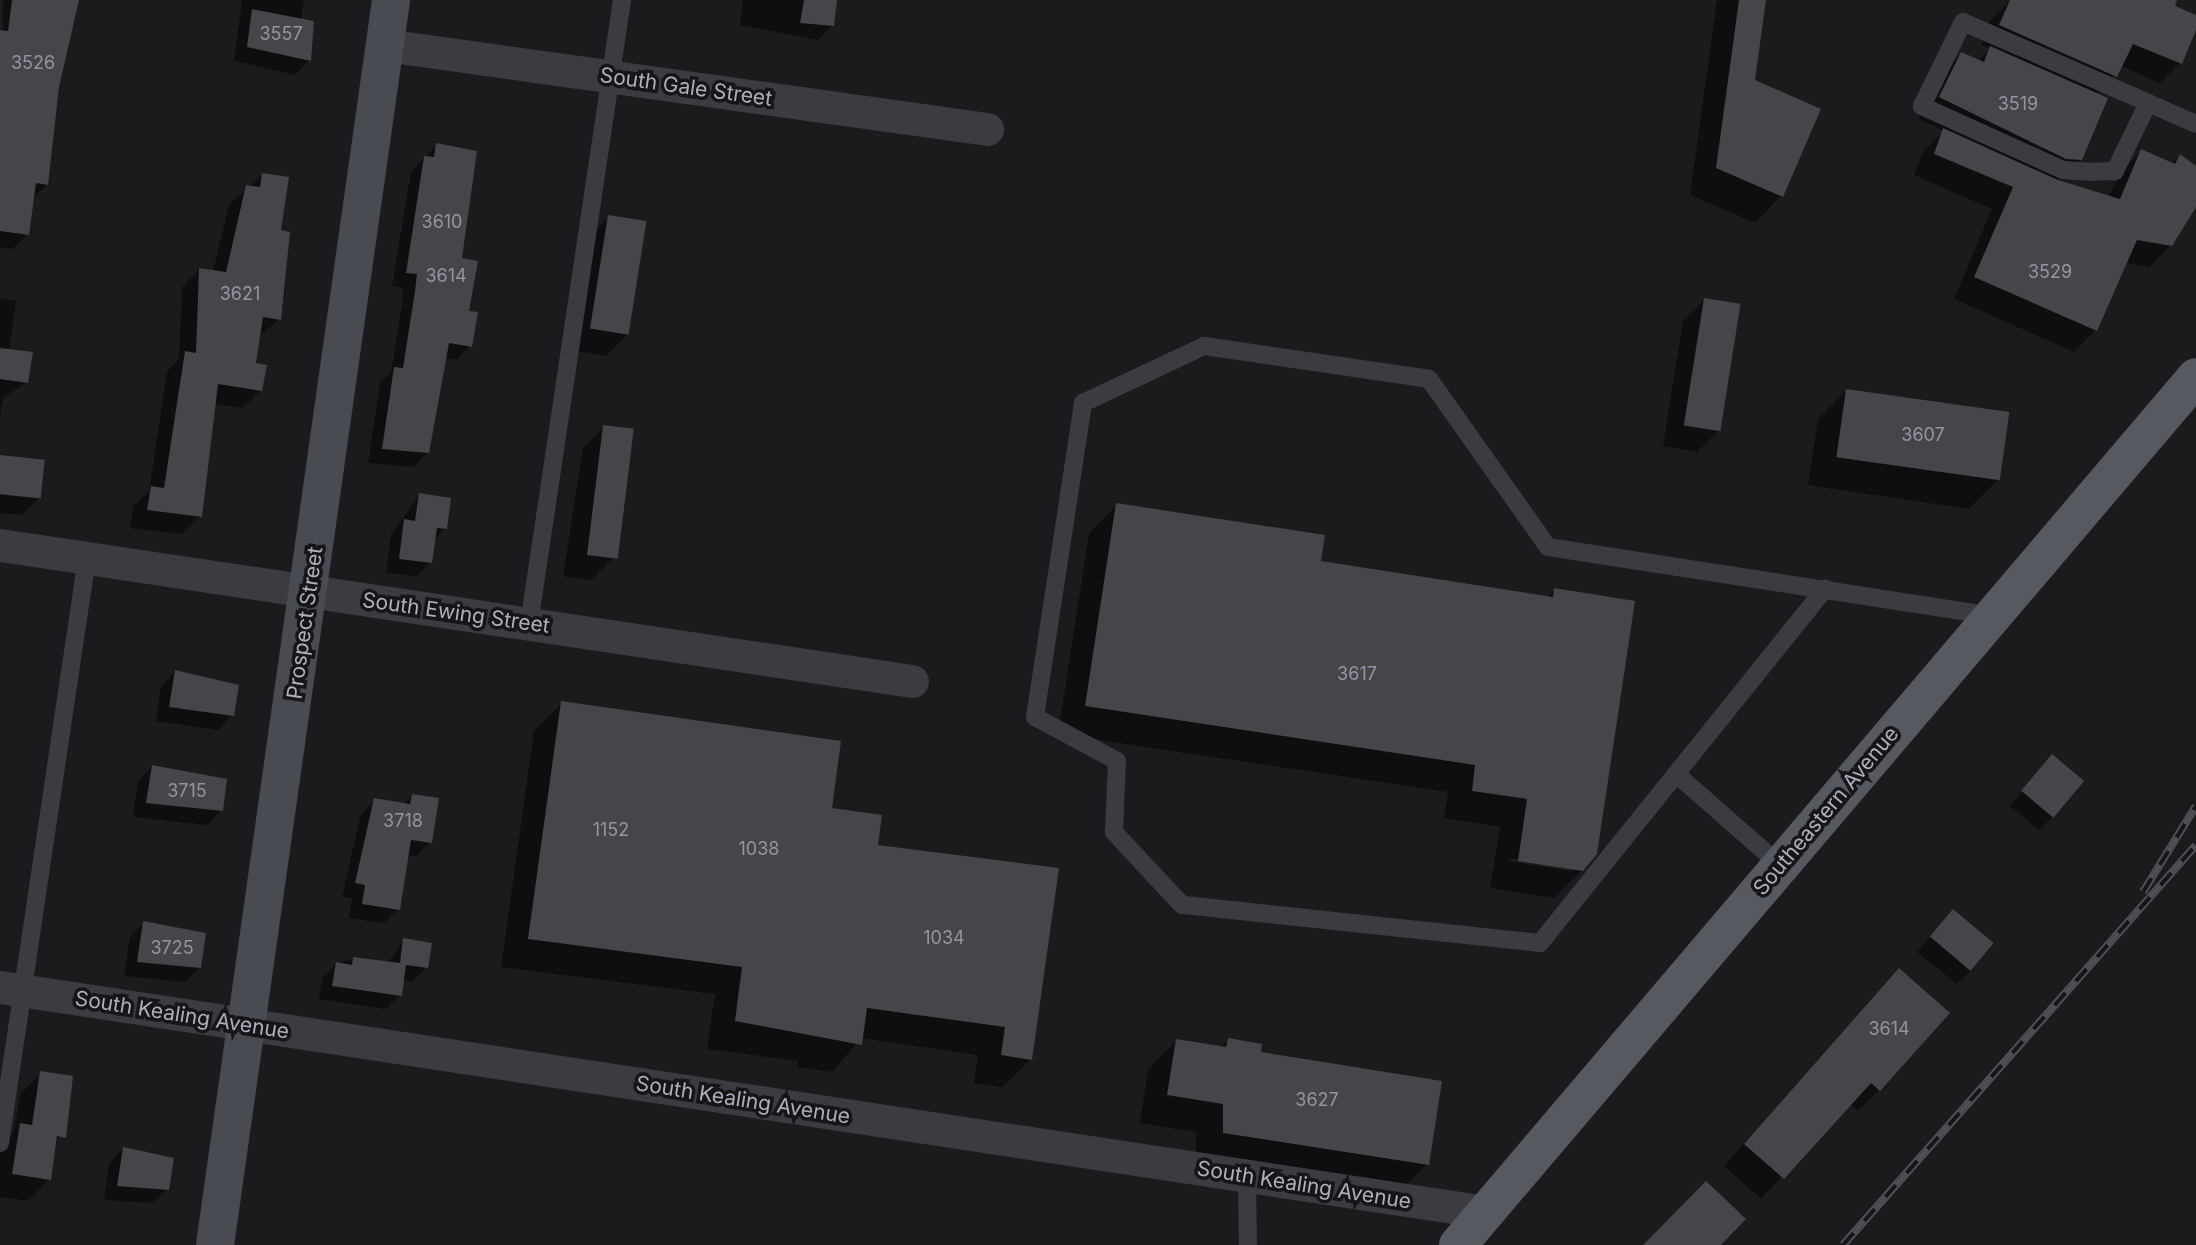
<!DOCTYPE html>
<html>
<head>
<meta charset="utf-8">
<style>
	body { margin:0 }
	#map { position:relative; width:2196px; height:1245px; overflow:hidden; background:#1b1a1d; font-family:Inter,sans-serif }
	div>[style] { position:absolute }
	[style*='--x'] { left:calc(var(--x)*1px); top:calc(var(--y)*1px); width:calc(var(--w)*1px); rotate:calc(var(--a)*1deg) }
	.shadow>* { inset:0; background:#0007 }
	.building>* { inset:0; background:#45454a; transform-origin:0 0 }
	.lane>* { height:18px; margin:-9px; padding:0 9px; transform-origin:9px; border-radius:9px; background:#3b3c42 }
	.street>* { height:33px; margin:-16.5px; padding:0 16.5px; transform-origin:16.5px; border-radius:16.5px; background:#3b3c42 }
	.secondary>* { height:38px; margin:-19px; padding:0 19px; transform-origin:19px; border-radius:19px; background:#494b52 }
	.primary>* { height:38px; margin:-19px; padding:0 19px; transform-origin:19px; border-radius:19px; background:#575961 }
	.rail>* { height:8px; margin-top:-4px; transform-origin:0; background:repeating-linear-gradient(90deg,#161518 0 16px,#4e5057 0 32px); box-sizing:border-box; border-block:2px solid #4e5057 }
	span { translate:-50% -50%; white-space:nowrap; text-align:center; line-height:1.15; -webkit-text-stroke:7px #161518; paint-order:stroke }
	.number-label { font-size:18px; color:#9395a0 }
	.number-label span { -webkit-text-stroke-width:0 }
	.street-label { font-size:21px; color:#adb0bc }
</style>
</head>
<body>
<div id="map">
	<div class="shadow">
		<div style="clip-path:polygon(3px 0,76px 0,57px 87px,47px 184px,32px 199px,27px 234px,13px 249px,0 247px)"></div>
		<div style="clip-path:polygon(242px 0,304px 0,301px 21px,309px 60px,295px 75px,234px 61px)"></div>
		<div style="clip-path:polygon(743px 0,835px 0,832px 26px,818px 40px,740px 25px)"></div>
		<div style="clip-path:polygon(1717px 0,1764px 0,1753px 81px,1819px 110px,1781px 196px,1755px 223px,1690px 195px)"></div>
		<div style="clip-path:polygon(2011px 0,2175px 0,2172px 7px,2196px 17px,2180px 63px,2160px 83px,2121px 66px,2096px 95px,2081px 159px,2057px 182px,2109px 197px,2120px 172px,2141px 151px,2171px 164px,2180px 156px,2196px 168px,2196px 204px,2171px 245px,2149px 267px,2125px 263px,2095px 330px,2074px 352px,1954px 299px,1992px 209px,1914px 175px,1923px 152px,1944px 131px,1919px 119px,1940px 76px,1961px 54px,1978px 61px,1990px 49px,1981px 45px,1991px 20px)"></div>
		<div style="clip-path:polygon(437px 145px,470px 346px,456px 360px,445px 358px,428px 452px,413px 467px,368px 463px,380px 383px,391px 372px,402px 306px,403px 288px,392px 286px,411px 172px)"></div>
		<div style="clip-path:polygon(262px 175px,279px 232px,280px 282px,286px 283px,280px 319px,258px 337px,254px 365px,261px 390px,243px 408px,214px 404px,200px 516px,182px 534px,130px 528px,133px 506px,149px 491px,167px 371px,179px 359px,182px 287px,200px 269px,213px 271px,229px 205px)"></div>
		<div style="clip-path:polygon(609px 217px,628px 334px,606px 356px,570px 350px,587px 238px)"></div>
		<div style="clip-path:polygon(0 298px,16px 301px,9px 351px,27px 382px,3px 398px,0 417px)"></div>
		<div style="clip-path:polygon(1704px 300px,1719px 430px,1697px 452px,1663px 446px,1683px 321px)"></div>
		<div style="clip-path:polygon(1846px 391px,1998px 480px,1969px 509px,1808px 485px,1818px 419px)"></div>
		<div style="clip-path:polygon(604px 427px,613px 558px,591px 580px,563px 576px,583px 448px)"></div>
		<div style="clip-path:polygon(0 457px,39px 498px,22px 515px,0 513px)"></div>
		<div style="clip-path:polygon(419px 495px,445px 529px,434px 540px,431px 562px,417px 576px,386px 573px,391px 535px)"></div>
		<div style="clip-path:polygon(evenodd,1117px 505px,1319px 563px,1547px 598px,1554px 590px,1582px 870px,1554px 898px,1490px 888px,1500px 827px,1444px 818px,1448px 792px,1058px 734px,1089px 533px,1117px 505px,1509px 858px,1572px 867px,1572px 871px,1509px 861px,1509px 858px)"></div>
		<div style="clip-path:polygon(175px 672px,232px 715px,218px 730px,156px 721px,161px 686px)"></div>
		<div style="clip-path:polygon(562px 703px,830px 810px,1031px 1059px,1003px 1087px,974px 1083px,978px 1055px,861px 1038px,832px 1072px,797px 1067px,798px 1061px,707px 1049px,715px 994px,501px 967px,534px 731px)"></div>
		<div style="clip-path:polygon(2052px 756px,2053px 816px,2039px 830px,2010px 806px)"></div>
		<div style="clip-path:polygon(152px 767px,221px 811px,207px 825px,133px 817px,138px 781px)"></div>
		<div style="clip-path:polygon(412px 796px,430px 842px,416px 856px,407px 855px,398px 909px,384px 923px,349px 918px,352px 898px,342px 897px,361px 814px,375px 800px,404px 804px)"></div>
		<div style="clip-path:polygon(1953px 911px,1971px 970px,1957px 984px,1917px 952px)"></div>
		<div style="clip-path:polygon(144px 923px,200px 967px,185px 982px,124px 976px,130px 937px)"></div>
		<div style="clip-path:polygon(404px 940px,426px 968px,412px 982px,402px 980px,400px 995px,386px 1009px,319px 999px,322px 978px,336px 964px,354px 958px,388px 963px)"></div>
		<div style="clip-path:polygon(1899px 970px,1947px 1013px,1879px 1090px,1858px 1111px,1850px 1104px,1761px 1199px,1724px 1166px)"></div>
		<div style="clip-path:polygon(1228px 1040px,1259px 1054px,1427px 1164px,1399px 1192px,1196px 1160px,1196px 1132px,1140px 1123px,1148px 1069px,1176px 1041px,1220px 1048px)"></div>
		<div style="clip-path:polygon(41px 1073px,71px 1078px,49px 1179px,28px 1201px,0 1197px,0 1146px,14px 1132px,20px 1094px)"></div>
		<div style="clip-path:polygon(123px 1149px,167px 1189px,153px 1203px,104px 1200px,109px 1163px)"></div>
	</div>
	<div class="building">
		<div style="clip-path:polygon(12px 0,79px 0,59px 87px,48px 185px,36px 183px,29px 235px,0 231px,0 30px,8px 31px)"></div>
		<div style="clip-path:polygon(804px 0,837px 0,834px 26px,800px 23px)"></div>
		<div style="clip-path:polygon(1739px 0,1766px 0,1755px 80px,1821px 109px,1783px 197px,1716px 168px)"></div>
		<div style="clip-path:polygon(2010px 0,2177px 0,2175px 6px,2196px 15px,2196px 30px,2182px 64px,2133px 44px,2117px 77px,1999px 25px)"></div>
		<div style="clip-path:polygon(252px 9px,314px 21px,311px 61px,247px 47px)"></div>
		<div style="clip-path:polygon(1990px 46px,2108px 98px,2082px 160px,2066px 159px,1939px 97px,1961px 52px,1984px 62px)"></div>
		<div style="clip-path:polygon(1943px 128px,2058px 180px,2120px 199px,2141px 149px,2175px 164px,2180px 154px,2196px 166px,2196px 207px,2172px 246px,2137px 240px,2097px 331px,1974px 277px,2013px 187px,1934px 154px)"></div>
		<div style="clip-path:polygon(436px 143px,477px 151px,462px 258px,478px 261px,469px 311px,478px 312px,472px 347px,449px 343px,429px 453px,382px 449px,394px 367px,403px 368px,415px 291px,417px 274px,406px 273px,424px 156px,434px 157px)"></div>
		<div style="clip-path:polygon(262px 173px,289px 177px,281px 230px,290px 232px,281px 320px,263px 317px,256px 363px,267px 365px,262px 391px,218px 384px,202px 517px,147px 510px,151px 486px,164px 488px,185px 351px,196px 353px,199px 268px,226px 272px,246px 185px,260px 187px)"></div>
		<div style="left:608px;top:215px;width:39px;height:115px;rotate:9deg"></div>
		<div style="left:1704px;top:298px;width:37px;height:129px;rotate:9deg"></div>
		<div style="clip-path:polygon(0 348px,33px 352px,28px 383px,0 379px)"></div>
		<div style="left:1846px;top:389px;width:165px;height:69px;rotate:8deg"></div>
		<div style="left:603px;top:425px;width:31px;height:131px;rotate:7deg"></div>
		<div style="left:0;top:455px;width:45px;height:39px;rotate:6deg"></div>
		<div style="clip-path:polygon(419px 493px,451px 498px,447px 529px,437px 528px,432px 563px,399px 559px,404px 519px,415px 521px)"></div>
		<div style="clip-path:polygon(1116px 503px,1325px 535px,1321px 561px,1553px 597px,1554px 588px,1635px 601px,1597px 854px,1583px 871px,1518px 861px,1527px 799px,1472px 791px,1475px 765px,1085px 706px)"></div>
		<div style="clip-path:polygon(175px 670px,239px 685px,234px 716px,169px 707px)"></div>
		<div style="clip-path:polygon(561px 701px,841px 741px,832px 808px,882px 815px,878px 845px,1059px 868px,1032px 1060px,1001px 1055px,1005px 1027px,867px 1008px,862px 1045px,735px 1021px,742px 967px,528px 939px)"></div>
		<div style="left:2052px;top:754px;width:42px;height:48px;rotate:40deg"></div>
		<div style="clip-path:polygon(152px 765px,227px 779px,223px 811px,146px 803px)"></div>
		<div style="clip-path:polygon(412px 794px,439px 798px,432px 843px,411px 840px,400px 910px,362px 904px,365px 885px,355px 883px,374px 798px,410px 804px)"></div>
		<div style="left:1953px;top:909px;width:53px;height:36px;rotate:40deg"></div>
		<div style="clip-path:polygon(143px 921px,206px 933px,201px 968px,137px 962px)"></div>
		<div style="clip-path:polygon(403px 938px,432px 943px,428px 968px,406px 965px,402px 996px,332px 986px,336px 962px,352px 965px,353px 957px,400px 963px)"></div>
		<div style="clip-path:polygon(1899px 968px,1950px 1013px,1880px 1091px,1871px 1083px,1784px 1179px,1744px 1144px)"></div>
		<div style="clip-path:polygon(1228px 1038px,1262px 1044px,1261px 1052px,1442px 1081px,1429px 1165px,1223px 1133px,1223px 1104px,1167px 1095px,1176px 1039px,1226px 1047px)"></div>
		<div style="clip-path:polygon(40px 1071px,73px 1076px,66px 1138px,57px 1136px,51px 1180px,12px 1174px,20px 1123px,32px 1125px)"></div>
		<div style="clip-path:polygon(123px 1147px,174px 1158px,169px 1190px,117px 1186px)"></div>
		<div style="clip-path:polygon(1706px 1181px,1746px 1219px,1721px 1245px,1643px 1245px)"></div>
	</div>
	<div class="lane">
		<div style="--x:2148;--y:103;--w:76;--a:115.9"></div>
		<div style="--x:2115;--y:171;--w:23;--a:178"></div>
		<div style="--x:2092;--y:172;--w:29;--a:-176"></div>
		<div style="--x:2063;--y:170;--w:155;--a:-155.6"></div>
		<div style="--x:1922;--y:106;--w:93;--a:-64"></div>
		<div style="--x:1963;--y:22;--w:202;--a:23.6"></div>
		<div style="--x:2148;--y:103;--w:52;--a:23.6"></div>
		<div style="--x:529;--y:624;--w:631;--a:-81.52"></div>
		<div style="--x:1676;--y:774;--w:238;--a:-51.2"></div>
		<div style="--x:1780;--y:865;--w:138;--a:-138.8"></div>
		<div style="--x:1676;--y:774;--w:217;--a:128.8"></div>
		<div style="--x:1540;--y:943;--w:360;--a:-173.9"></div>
		<div style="--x:1182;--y:905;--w:100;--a:-133"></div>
		<div style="--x:1114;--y:832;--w:71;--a:-87.6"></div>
		<div style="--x:1117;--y:761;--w:93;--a:-151.8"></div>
		<div style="--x:1035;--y:717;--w:318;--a:-81.3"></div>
		<div style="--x:1083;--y:403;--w:134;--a:-25.2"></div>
		<div style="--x:1204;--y:346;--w:227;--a:8.3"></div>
		<div style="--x:1429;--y:379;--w:206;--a:54.7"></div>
		<div style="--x:1548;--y:547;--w:450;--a:8.8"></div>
		<div style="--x:0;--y:1143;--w:591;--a:-81.54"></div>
		<div style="--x:1247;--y:1176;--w:69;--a:89.2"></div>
	</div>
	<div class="street">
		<div style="--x:385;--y:45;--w:608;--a:7.94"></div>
		<div style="--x:0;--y:545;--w:922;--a:8.48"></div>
		<div style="--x:0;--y:987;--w:1503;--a:8.61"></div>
	</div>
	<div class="secondary">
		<div style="--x:215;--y:1245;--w:1257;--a:-81.95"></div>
	</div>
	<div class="primary">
		<div style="--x:1458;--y:1245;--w:1139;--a:-49.63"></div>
	</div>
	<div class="rail">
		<div style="--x:2143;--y:892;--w:101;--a:-58.4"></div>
		<div style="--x:1843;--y:1245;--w:533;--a:-48.57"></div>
	</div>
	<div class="number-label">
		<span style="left:281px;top:34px">3557</span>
		<span style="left:33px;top:63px">3526</span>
		<span style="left:2018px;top:104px">3519</span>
		<span style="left:442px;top:222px">3610</span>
		<span style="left:2050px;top:272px">3529</span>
		<span style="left:446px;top:276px">3614</span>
		<span style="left:240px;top:294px">3621</span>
		<span style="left:1923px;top:435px">3607</span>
		<span style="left:1357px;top:674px">3617</span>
		<span style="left:187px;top:791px">3715</span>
		<span style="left:403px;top:821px">3718</span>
		<span style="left:611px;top:830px">1152</span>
		<span style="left:759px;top:849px">1038</span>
		<span style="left:944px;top:938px">1034</span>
		<span style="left:172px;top:948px">3725</span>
		<span style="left:1889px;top:1029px">3614</span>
		<span style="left:1317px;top:1100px">3627</span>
	</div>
	<div class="street-label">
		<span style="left:686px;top:87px;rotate:8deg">South Gale Street</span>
		<span style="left:456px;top:613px;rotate:8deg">South Ewing Street</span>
		<span style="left:305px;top:623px;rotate:-82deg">Prospect Street</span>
		<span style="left:1826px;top:811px;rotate:-50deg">Southeastern Avenue</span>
		<span style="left:182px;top:1015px;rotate:9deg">South Kealing Avenue</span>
		<span style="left:743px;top:1100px;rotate:9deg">South Kealing Avenue</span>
		<span style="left:1304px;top:1185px;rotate:9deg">South Kealing Avenue</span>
	</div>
</div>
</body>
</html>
